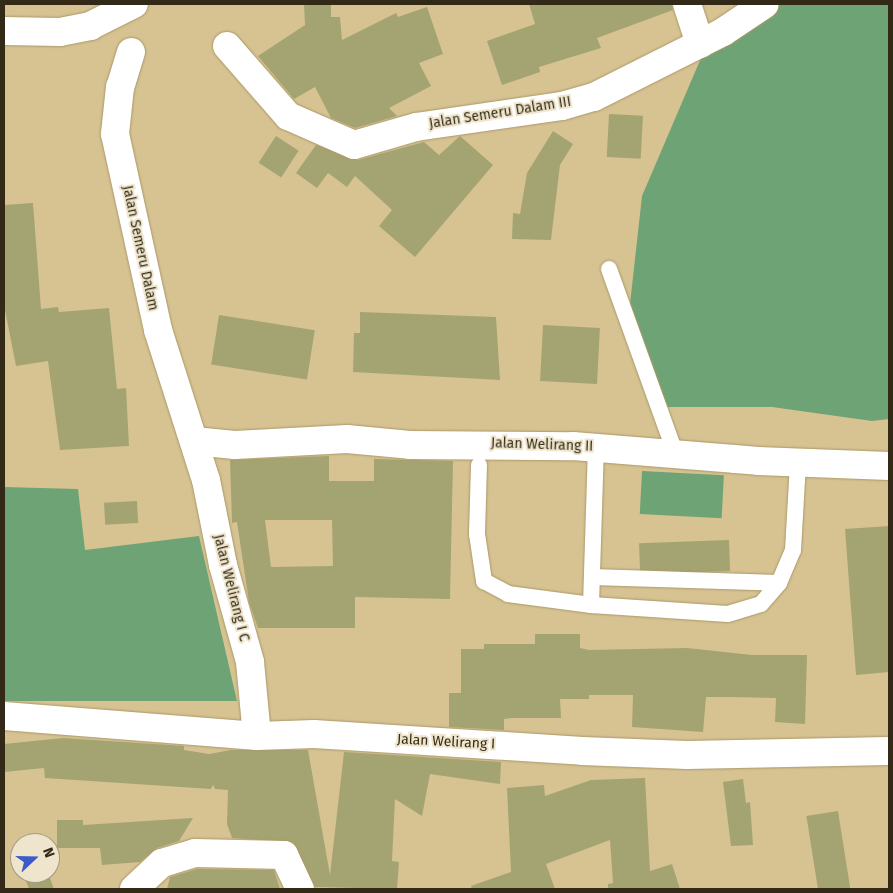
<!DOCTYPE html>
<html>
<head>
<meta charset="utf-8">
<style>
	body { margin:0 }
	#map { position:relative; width:893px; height:893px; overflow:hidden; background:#d7c392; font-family:"Fira Sans",sans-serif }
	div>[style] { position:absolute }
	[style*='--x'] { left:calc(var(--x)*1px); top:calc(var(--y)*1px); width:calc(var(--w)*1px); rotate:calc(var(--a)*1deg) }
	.green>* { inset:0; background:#6ea375; transform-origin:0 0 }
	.building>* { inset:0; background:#a4a472; transform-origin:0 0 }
	.roads { filter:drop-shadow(0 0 1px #ab9868) drop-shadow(0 0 1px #ab9868) }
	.lane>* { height:16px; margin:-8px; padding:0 8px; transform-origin:8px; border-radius:8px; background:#fff }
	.street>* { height:28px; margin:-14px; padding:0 14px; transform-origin:14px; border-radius:14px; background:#fff }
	span { translate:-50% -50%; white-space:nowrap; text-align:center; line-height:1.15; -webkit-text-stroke:4px #efe5cc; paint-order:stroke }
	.street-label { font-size:14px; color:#322a16 }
	.frame { position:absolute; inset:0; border:5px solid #322a16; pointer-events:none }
	.north { position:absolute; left:10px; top:833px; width:50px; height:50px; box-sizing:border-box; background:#efe5cc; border:1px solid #a39a83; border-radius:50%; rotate:69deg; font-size:14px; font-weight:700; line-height:20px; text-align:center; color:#322a16 }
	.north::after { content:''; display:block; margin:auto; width:18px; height:22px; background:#3b5acc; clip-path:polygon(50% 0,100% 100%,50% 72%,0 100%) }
</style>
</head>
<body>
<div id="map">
	<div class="green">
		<div style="clip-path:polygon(777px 4px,889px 4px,889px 419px,872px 421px,772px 407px,661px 407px,630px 304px,642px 196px,701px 58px)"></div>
		<div style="left:642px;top:471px;width:82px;height:43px;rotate:3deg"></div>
		<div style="clip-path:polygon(4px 487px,78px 489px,85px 550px,199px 536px,237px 701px,4px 701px)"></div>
	</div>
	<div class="building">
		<div style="clip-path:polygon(304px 4px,331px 4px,331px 17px,340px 17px,342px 40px,396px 13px,398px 17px,427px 7px,443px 54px,419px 63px,431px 86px,389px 108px,397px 116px,355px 128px,331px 118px,315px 87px,294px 99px,258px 56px,305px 25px)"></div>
		<div style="clip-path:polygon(529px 4px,672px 4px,673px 10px,597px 38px,601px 48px,539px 67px,540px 72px,502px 85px,487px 41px,535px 24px)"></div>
		<div style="left:609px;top:114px;width:34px;height:43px;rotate:3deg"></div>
		<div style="clip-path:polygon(553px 131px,573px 144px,560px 165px,551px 240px,512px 239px,513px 213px,520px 214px,527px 173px)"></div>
		<div style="left:276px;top:136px;width:27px;height:32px;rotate:33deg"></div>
		<div style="clip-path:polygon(460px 136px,493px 165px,415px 257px,379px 226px,392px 210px,355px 176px,347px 187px,328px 173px,317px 188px,296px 173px,316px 145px,358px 160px,424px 142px,439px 155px)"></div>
		<div style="clip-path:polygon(33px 203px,41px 309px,58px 307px,59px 312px,109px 308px,117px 389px,126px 388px,129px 446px,60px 450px,48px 361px,16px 366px,4px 305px,4px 205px)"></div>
		<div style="clip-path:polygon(360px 312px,496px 317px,500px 380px,353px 372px,354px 333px,360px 333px)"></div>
		<div style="left:219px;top:315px;width:97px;height:50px;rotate:9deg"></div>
		<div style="left:543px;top:325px;width:57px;height:56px;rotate:3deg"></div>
		<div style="clip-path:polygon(evenodd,329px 456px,329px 481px,374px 481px,374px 459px,453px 461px,450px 599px,355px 597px,355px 628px,258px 628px,249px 602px,237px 522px,232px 523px,230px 460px,329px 456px,265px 520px,332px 520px,333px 566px,271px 567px,265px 520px)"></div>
		<div style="left:137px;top:501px;width:22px;height:33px;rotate:87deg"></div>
		<div style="clip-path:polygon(889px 526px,889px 672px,856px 675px,845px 529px)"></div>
		<div style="left:729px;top:540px;width:31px;height:90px;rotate:88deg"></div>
		<div style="clip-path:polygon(535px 634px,580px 634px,580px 648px,589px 650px,687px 648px,752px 655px,807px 655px,805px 724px,775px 722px,776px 698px,731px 697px,706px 697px,703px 732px,632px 727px,633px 695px,589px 695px,589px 699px,560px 699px,561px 718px,511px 718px,504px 719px,504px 730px,449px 727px,449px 693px,461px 693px,461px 649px,484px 649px,484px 644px,535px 644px)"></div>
		<div style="clip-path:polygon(63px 738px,184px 746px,184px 750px,209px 754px,231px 750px,308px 750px,330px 875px,344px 752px,501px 762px,500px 784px,430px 774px,422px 816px,395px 799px,392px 861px,399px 862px,397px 889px,315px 887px,292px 842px,232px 838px,227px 824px,228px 790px,215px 789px,213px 785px,211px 789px,45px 778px,44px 768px,4px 772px,4px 744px)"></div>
		<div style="clip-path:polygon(645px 778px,650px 871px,672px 864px,680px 889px,608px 889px,608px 884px,613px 883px,610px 840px,546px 864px,555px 889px,472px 889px,471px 886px,511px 872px,507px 788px,544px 785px,545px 796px,591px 780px)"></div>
		<div style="clip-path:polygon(743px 779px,746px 803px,750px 802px,753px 845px,731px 846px,723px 782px)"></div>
		<div style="left:838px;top:811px;width:79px;height:32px;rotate:81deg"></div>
		<div style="clip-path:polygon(193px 818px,179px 841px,157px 848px,140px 862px,102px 865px,100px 848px,57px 848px,57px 820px,83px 820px,83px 825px)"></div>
		<div style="clip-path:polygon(197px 869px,274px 870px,280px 889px,167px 889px,170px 877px)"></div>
		<div style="clip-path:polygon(23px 873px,48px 873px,54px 889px,29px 889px)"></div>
	</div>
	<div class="roads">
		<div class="lane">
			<div style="--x:609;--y:269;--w:195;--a:70.2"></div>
			<div style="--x:479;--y:465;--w:69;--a:91.7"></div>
			<div style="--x:477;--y:534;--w:48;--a:81.5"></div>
			<div style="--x:484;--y:581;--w:27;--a:28"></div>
			<div style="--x:508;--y:594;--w:84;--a:7.5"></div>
			<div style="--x:591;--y:605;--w:158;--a:-88.2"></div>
			<div style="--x:592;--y:577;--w:187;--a:1.8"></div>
			<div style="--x:591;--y:605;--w:137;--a:3.8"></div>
			<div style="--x:728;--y:614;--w:34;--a:-17"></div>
			<div style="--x:761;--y:604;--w:28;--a:-49"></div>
			<div style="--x:779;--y:583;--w:36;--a:-67"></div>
			<div style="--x:793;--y:550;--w:88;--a:-86.7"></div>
		</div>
		<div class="street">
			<div style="--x:687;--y:4;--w:42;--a:72"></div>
			<div style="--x:4;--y:31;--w:56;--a:1"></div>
			<div style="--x:60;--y:32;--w:31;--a:-11"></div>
			<div style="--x:90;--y:26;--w:49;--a:-26.6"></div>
			<div style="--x:227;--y:46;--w:93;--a:48.9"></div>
			<div style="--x:288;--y:116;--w:72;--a:23.7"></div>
			<div style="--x:354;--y:145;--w:65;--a:-16.2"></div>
			<div style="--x:416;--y:127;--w:148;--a:-8.2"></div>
			<div style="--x:562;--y:106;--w:33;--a:-16"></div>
			<div style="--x:594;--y:97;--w:144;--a:-26.7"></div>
			<div style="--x:723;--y:32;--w:50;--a:-33.7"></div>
			<div style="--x:131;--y:52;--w:37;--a:107"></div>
			<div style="--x:120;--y:87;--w:47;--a:96.1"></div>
			<div style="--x:115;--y:134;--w:201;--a:77.6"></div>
			<div style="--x:158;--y:330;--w:157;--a:72.3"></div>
			<div style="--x:206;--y:480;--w:87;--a:78.7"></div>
			<div style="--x:223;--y:565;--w:101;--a:74.4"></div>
			<div style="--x:250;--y:662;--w:74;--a:84.6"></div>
			<div style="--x:194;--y:441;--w:41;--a:5.6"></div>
			<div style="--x:235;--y:445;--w:112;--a:-3.1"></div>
			<div style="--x:347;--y:439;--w:63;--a:5.4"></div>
			<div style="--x:410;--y:445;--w:163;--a:0.4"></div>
			<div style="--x:573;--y:446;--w:186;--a:4.6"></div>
			<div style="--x:758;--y:461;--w:131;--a:2.2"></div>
			<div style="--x:4;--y:716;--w:254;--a:4.5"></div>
			<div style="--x:257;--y:736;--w:57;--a:-2"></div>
			<div style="--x:314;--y:734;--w:269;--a:3.6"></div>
			<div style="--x:582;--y:751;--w:105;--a:2.2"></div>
			<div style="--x:687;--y:755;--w:202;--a:-1.1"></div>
			<div style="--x:134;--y:889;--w:38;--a:-43"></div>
			<div style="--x:162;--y:863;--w:34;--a:-17"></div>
			<div style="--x:195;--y:853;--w:89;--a:1.3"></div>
			<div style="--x:284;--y:855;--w:38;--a:65"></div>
		</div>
	</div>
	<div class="street-label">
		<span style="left:500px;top:113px;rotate:-9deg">Jalan Semeru Dalam III</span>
		<span style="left:140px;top:248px;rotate:78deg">Jalan Semeru Dalam</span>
		<span style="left:542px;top:445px;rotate:2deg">Jalan Welirang II</span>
		<span style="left:231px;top:588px;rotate:76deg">Jalan Welirang I C</span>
		<span style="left:446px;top:742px;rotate:3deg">Jalan Welirang I</span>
	</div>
	<div class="frame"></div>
	<div class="north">N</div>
</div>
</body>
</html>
